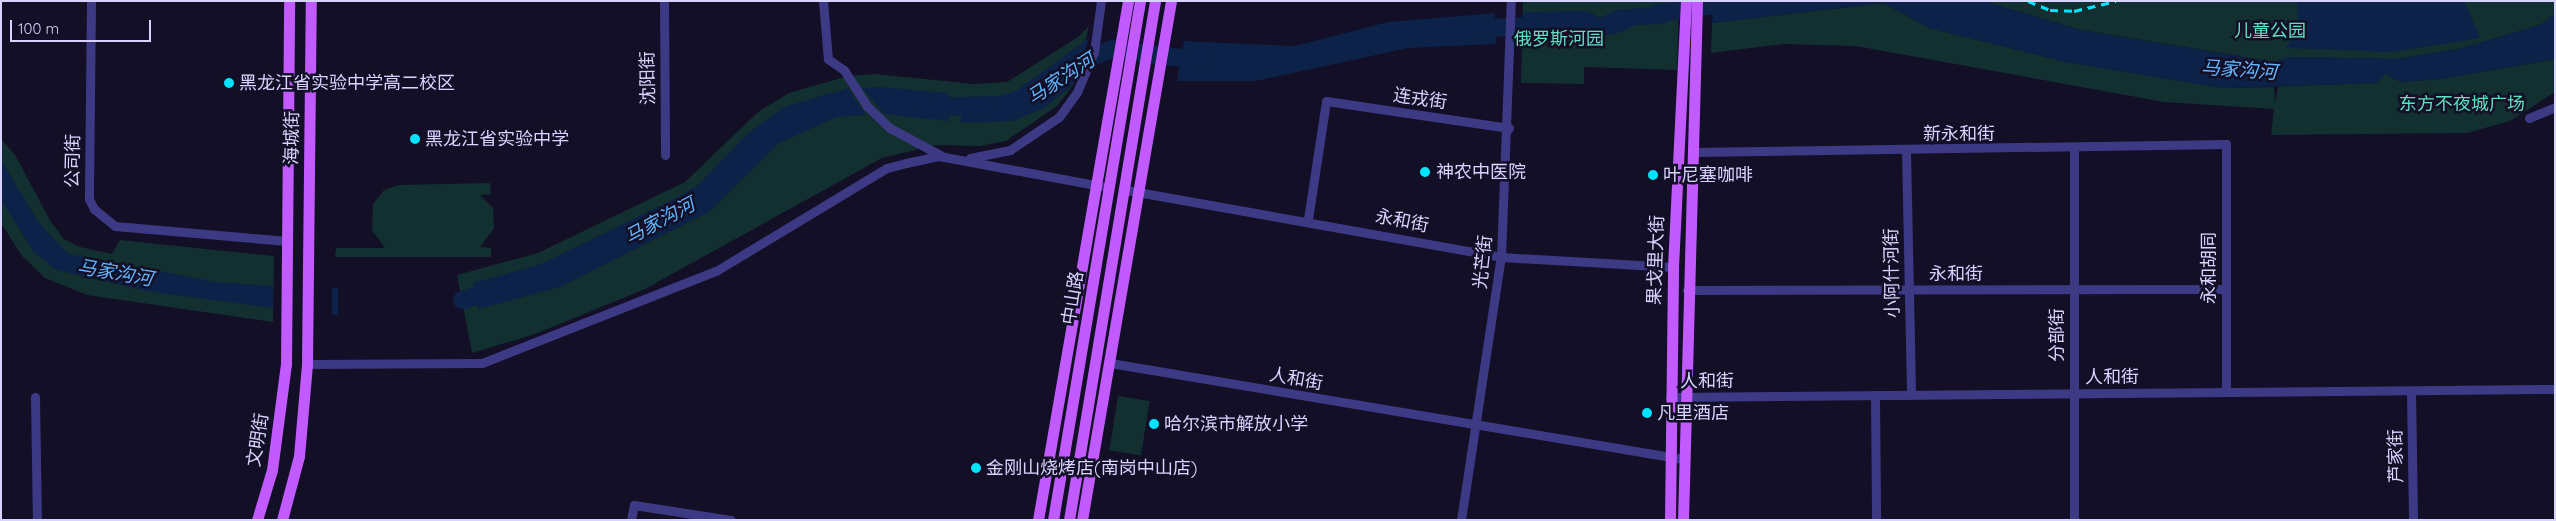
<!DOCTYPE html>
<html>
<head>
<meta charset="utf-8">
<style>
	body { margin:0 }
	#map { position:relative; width:2556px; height:521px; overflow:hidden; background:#130f26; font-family:Quicksand,"Noto Sans SC",sans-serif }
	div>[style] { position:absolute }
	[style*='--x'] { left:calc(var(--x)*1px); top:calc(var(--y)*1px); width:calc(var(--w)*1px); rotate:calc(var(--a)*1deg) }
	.green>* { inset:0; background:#12302f; transform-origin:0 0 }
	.water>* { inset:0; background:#0c2248; transform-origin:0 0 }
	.river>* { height:18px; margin:-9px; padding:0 9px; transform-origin:9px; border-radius:9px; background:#0c2248 }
	.minor>* { height:9px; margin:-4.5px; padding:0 4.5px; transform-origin:4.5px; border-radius:4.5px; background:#3d3a85 }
	.major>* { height:11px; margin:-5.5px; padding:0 5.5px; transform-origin:5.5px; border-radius:5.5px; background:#c25bff }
	.rail>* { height:3px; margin-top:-1.5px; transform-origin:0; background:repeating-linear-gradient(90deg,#00e5ff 0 8px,transparent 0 14px) }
	.dots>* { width:14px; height:14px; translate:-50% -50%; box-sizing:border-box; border:2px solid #130f26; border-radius:50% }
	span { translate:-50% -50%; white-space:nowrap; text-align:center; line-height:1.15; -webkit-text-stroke:5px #130f26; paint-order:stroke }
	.park-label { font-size:18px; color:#5fe0c0 }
	.street-label { font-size:18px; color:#d9d4ff }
	.poi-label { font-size:18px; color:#d9d4ff }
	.left { translate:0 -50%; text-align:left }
	.water-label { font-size:19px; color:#62b6ff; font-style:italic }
	.frame { position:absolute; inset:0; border:2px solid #d9d4ff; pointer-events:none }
	.scale { position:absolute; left:10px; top:20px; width:141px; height:22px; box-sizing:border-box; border:2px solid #d9d4ff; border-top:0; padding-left:6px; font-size:15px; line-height:18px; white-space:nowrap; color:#d9d4ff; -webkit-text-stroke:4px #130f26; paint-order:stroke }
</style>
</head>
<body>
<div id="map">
	<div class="green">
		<div style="clip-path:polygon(1523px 1px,1679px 1px,1677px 70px,1584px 67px,1584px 84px,1521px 83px)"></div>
		<div style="clip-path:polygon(1983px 1px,2555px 1px,2555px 14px,2540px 25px,2459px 49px,2398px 59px,2290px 57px,2274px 62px,2081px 30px)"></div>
		<div style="clip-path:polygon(1884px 3px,1929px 28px,2066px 62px,2223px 88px,2274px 87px,2275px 103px,2278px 87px,2283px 86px,2376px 83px,2386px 74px,2401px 82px,2441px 79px,2555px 59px,2555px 92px,2510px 121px,2467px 133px,2271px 135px,2274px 109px,2164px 102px,1856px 46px,1783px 44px,1711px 53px,1712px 23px)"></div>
		<div style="clip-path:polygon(1089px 26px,1074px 84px,1057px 106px,1006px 141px,980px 146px,936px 145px,882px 158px,645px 289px,535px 334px,472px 353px,457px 275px,538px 253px,685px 182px,758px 112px,789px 93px,848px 76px,875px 74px,974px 84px,1007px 82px,1078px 37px)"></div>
		<div style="clip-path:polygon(1px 139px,15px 155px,51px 222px,64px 239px,80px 247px,112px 254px,120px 240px,274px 256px,273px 322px,87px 295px,45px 278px,22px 256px,1px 223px)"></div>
		<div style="clip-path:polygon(490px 183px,491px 194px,480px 195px,493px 208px,494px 228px,480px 247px,491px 248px,491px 257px,335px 257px,336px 248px,385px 248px,372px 230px,373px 204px,384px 190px,399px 185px)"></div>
		<div style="left:1118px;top:396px;width:32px;height:55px;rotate:9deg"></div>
	</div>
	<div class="water">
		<div style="clip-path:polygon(1715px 1px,1983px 1px,2081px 30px,2274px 62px,2290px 57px,2398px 59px,2459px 49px,2540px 25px,2555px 14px,2555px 59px,2441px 79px,2401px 82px,2386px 74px,2376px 83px,2223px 88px,2066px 62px,1929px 28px,1884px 3px,1712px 23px)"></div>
		<div style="clip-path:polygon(2297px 1px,2464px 1px,2480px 38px,2391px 52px,2285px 48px,2299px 33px)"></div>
		<div style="clip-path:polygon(1679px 5px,1678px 18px,1662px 24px,1636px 25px,1618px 33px,1581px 40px,1552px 35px,1521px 48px,1523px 12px,1588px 11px,1600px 18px,1616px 10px)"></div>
		<div style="clip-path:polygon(1495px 13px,1496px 44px,1408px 48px,1256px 81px,1177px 81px,1184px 41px,1295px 46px,1388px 22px)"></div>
		<div style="clip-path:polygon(1089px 38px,1074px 84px,1044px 108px,1013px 121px,961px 123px,961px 97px,999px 96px,1016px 91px)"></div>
		<div style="clip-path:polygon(879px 87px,949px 93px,949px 121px,884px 114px,862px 88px)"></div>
		<div style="clip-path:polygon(848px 88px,866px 115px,837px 117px,779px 143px,709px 212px,560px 287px,478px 309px,473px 283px,541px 264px,674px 199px,698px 185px,747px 134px,784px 107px)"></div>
		<div style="clip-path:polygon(1px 160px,38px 222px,68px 254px,216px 282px,273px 286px,273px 308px,146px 291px,56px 270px,34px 252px,1px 200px)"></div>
		<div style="left:332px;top:288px;width:6px;height:27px"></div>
	</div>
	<div class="river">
		<div style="--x:1655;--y:14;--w:86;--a:-8.7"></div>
		<div style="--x:1473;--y:29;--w:72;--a:-3.2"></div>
		<div style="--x:1066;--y:74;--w:21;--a:-39"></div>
		<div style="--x:1082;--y:61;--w:32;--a:-22"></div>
		<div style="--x:1112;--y:49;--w:93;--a:7.4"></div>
		<div style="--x:926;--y:105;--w:59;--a:2.9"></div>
		<div style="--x:462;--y:300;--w:36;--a:-16"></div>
	</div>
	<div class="minor">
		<div style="--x:91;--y:1;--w:198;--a:90.6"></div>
		<div style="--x:89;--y:199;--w:11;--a:63"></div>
		<div style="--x:94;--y:209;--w:27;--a:39"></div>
		<div style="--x:115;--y:226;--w:173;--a:5"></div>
		<div style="--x:664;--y:1;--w:154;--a:89.6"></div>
		<div style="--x:823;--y:1;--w:58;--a:85.1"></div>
		<div style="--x:828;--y:59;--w:19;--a:35"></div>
		<div style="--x:844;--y:70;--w:43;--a:57.4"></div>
		<div style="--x:867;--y:106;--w:32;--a:44"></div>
		<div style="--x:890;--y:128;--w:59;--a:28.3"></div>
		<div style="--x:2529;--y:118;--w:28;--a:-23"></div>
		<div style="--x:2074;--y:150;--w:370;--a:90"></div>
		<div style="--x:1906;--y:151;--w:244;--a:88.8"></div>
		<div style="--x:1692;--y:152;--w:534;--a:-0.86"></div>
		<div style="--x:2226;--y:144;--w:248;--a:90"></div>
		<div style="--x:970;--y:158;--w:41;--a:-11.3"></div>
		<div style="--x:1010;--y:150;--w:59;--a:-34"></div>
		<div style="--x:1059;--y:117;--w:31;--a:-54"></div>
		<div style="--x:1077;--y:92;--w:43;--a:-67"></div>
		<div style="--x:1094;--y:52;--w:51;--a:-82.2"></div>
		<div style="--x:1126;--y:190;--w:381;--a:10.1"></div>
		<div style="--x:1501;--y:257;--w:172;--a:3.3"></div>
		<div style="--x:1308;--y:219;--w:119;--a:-81.3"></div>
		<div style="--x:1326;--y:101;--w:185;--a:8.4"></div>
		<div style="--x:1687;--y:290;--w:538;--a:-0.11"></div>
		<div style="--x:1110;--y:363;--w:581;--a:9.51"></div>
		<div style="--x:307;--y:364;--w:175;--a:-0.3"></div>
		<div style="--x:482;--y:363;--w:251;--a:-21.5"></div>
		<div style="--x:716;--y:271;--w:200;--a:-31.1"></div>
		<div style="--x:887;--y:168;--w:20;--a:-15"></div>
		<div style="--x:906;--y:163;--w:34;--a:-12"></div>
		<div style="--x:939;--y:156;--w:165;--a:10.5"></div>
		<div style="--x:2411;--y:391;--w:129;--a:89.1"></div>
		<div style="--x:1875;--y:395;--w:125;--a:89.5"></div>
		<div style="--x:35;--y:397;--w:123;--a:89.1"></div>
		<div style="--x:1670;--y:397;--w:885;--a:-0.52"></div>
		<div style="--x:631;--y:520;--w:15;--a:-79"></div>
		<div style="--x:634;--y:505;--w:98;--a:8.8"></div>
		<div style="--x:1461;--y:520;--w:266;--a:-81.4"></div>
		<div style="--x:1501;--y:257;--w:256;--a:-87.8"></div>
	</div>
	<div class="major">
		<div style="--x:257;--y:520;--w:52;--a:-73.3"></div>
		<div style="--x:272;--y:470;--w:107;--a:-82.5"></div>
		<div style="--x:286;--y:364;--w:363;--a:-89.5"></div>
		<div style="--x:282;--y:520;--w:66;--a:-75.1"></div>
		<div style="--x:299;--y:456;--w:92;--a:-85"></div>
		<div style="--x:307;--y:364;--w:363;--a:-89.4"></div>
		<div style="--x:1038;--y:520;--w:527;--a:-80.16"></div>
		<div style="--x:1053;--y:520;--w:526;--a:-80.48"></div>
		<div style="--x:1069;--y:520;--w:526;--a:-80.59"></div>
		<div style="--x:1082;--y:520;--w:527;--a:-80.27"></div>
		<div style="--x:1670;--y:520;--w:253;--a:-89.3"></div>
		<div style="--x:1673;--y:267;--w:266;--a:-87.2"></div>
		<div style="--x:1683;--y:520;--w:519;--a:-88.45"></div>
	</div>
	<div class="rail">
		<div style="--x:2028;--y:1;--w:24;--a:22"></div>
		<div style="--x:2050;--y:10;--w:24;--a:2"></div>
		<div style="--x:2074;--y:11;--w:43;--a:-13.4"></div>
	</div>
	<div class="dots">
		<div style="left:229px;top:83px;background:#00e5ff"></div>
		<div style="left:415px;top:139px;background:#00e5ff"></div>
		<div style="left:1425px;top:172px;background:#00e5ff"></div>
		<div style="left:1653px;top:175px;background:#00e5ff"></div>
		<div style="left:1647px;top:413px;background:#00e5ff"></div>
		<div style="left:1154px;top:424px;background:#00e5ff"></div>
		<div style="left:976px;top:468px;background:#00e5ff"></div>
	</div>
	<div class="park-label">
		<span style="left:2270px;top:31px">儿童公园</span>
		<span style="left:1559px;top:39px">俄罗斯河园</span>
		<span style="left:2462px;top:104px">东方不夜城广场</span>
	</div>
	<div class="street-label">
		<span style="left:648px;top:78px;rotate:-91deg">沈阳街</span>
		<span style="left:1420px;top:99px;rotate:8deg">连戎街</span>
		<span style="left:1959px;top:134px">新永和街</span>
		<span style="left:292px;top:138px;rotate:-89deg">海城街</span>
		<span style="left:73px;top:161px;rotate:-89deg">公司街</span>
		<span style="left:1402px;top:221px;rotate:11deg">永和街</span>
		<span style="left:1656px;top:260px;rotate:-88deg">果戈里大街</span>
		<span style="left:1483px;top:262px;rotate:-84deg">光芒街</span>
		<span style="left:2209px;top:268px;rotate:-90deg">永和胡同</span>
		<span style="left:1892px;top:273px;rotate:-91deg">小阿什河街</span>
		<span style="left:1956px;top:274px">永和街</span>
		<span style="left:1073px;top:298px;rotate:-81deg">中山路</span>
		<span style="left:2057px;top:335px;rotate:-90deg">分部街</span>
		<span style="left:2112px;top:377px">人和街</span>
		<span style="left:1296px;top:379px;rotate:10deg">人和街</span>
		<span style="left:1707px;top:381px">人和街</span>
		<span style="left:258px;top:440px;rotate:-81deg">文明街</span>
		<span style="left:2396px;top:456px;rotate:-91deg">芦家街</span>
	</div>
	<div class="poi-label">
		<span class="left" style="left:239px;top:83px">黑龙江省实验中学高二校区</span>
		<span class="left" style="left:425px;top:139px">黑龙江省实验中学</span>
		<span class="left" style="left:1436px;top:172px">神农中医院</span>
		<span class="left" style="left:1663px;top:175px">叶尼塞咖啡</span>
		<span class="left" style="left:1657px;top:413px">凡里酒店</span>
		<span class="left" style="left:1164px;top:424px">哈尔滨市解放小学</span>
		<span class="left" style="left:986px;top:468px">金刚山烧烤店(南岗中山店)</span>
	</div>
	<div class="water-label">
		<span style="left:2239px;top:70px;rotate:4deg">马家沟河</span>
		<span style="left:1061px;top:79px;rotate:-33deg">马家沟河</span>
		<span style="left:660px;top:221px;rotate:-28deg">马家沟河</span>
		<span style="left:115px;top:273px;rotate:10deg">马家沟河</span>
	</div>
	<div class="frame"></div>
	<div class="scale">100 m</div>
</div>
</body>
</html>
